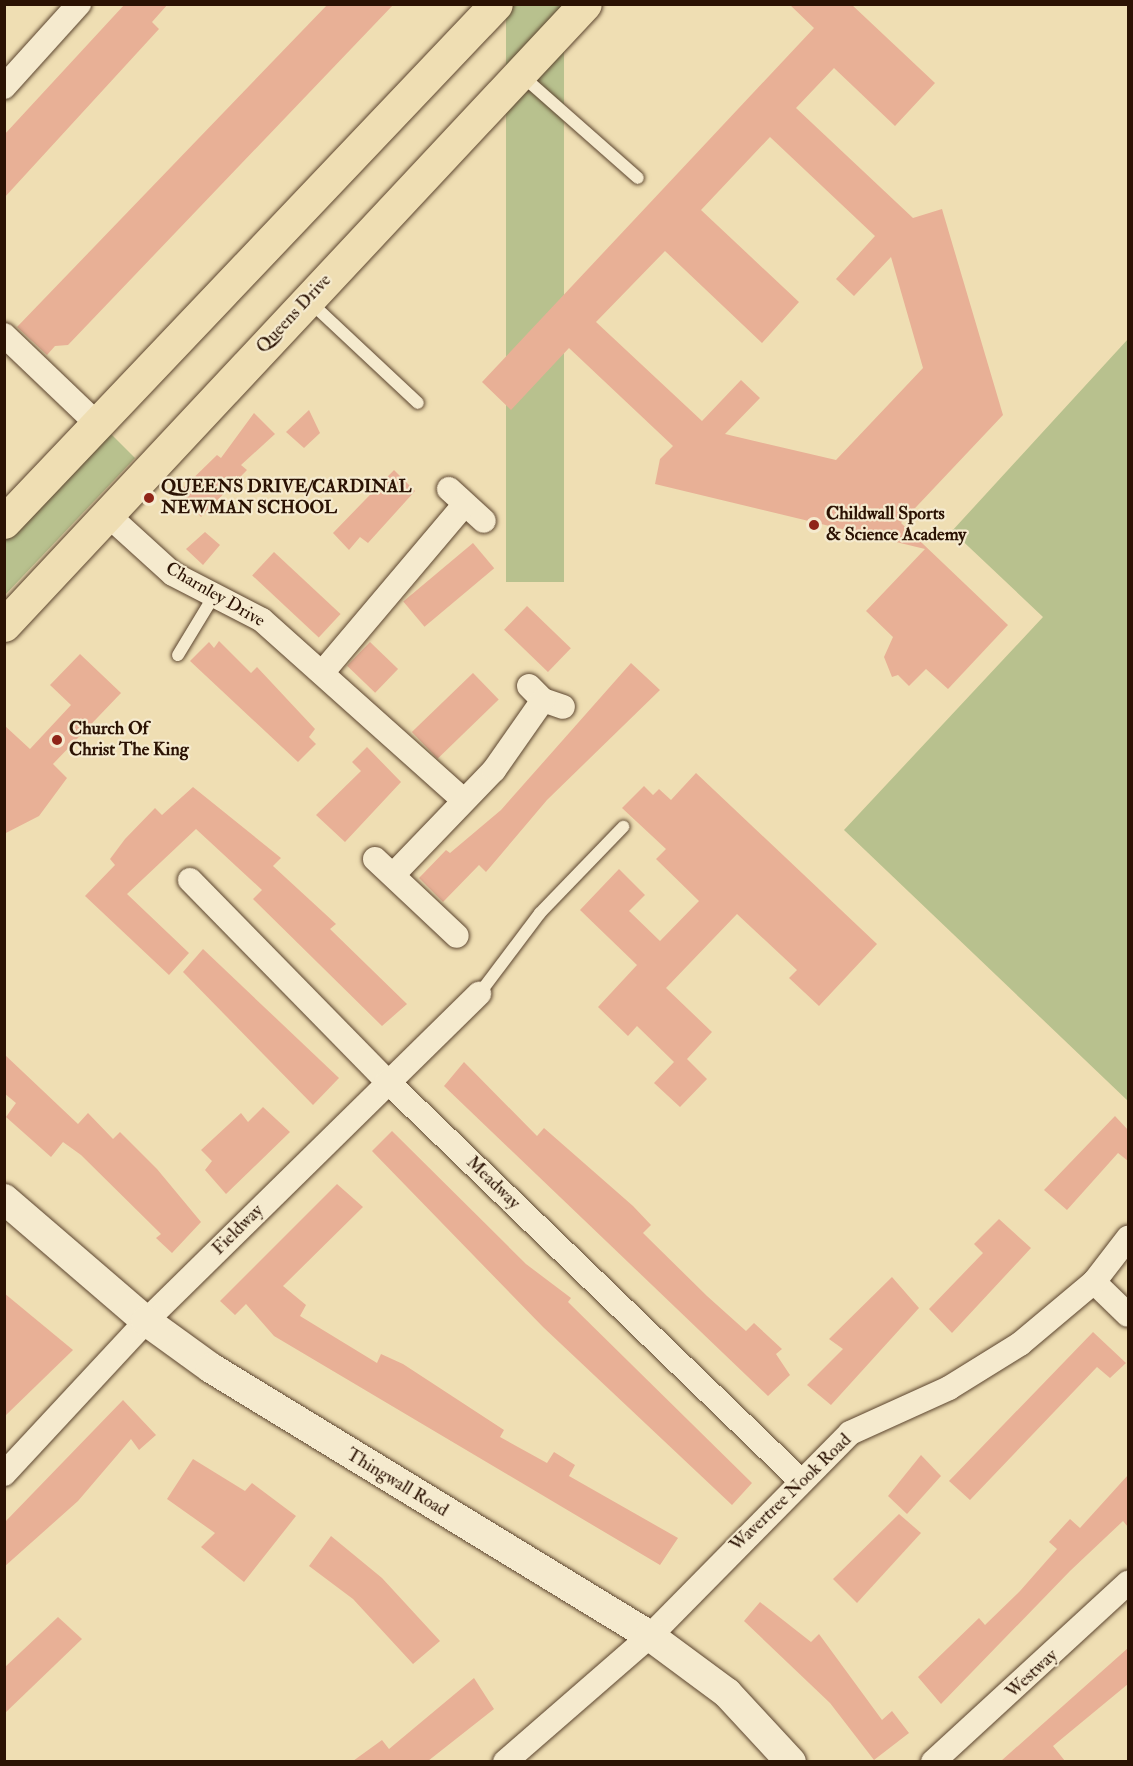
<!DOCTYPE html>
<html>
<head>
<meta charset="utf-8">
<style>
	body { margin:0 }
	#map { position:relative; width:1133px; height:1766px; overflow:hidden; background:#efdeb3; font-family:"IM FELL Double Pica",serif }
	div>[style] { position:absolute }
	[style*='--x'] { left:calc(var(--x)*1px); top:calc(var(--y)*1px); width:calc(var(--w)*1px); rotate:calc(var(--a)*1deg) }
	.green>* { inset:0; background:#b8c18e; transform-origin:0 0 }
	.building>* { inset:0; background:#e8b096; transform-origin:0 0 }
	.roads { filter:drop-shadow(0 0 2px #5c452f) drop-shadow(0 0 2px #5c452f) }
	.service>* { height:12px; margin:-6px; padding:0 6px; transform-origin:6px; border-radius:6px; background:#f5eace }
	.minor>* { height:24px; margin:-12px; padding:0 12px; transform-origin:12px; border-radius:12px; background:#f5eace }
	.tertiary>* { height:30px; margin:-15px; padding:0 15px; transform-origin:15px; border-radius:15px; background:#f5eace }
	.trunk>* { height:33px; margin:-16.5px; padding:0 16.5px; transform-origin:16.5px; border-radius:16.5px; background:#efdeb3 }
	.dots>* { width:16px; height:16px; translate:-50% -50%; box-sizing:border-box; border:3px solid #f5eace; border-radius:50% }
	span { translate:-50% -50%; white-space:nowrap; text-align:center; line-height:1.15; -webkit-text-stroke:4.5px #f5eace; paint-order:stroke }
	.street-label { font-size:18px; color:#2b1203 }
	.poi-label { font-size:18px; color:#2b1203; font-weight:700 }
	.left { translate:0 -50%; text-align:left }
	.frame { position:absolute; inset:0; border:6px solid #2b1203; pointer-events:none }
</style>
</head>
<body>
<div id="map">
	<div class="green">
		<div style="left:506px;top:5px;width:58px;height:577px"></div>
		<div style="clip-path:polygon(1128px 339px,1128px 1101px,844px 830px,1043px 617px,952px 531px)"></div>
		<div style="clip-path:polygon(105px 428px,135px 458px,5px 595px,4px 537px)"></div>
	</div>
	<div class="building">
		<div style="clip-path:polygon(125px 4px,168px 4px,152px 22px,159px 29px,4px 198px,4px 135px)"></div>
		<div style="clip-path:polygon(328px 4px,394px 4px,68px 345px,55px 346px,47px 355px,17px 327px)"></div>
		<div style="clip-path:polygon(evenodd,789px 4px,851px 4px,935px 83px,895px 126px,834px 68px,796px 108px,913px 218px,942px 209px,1003px 415px,901px 523px,1008px 625px,948px 689px,926px 669px,909px 686px,898px 675px,892px 677px,884px 657px,893px 637px,866px 611px,925px 549px,655px 484px,660px 459px,673px 446px,569px 348px,511px 410px,482px 382px,814px 28px,789px 4px,770px 137px,875px 236px,836px 279px,854px 296px,891px 257px,923px 368px,836px 460px,725px 434px,760px 398px,741px 380px,702px 421px,596px 322px,665px 251px,762px 343px,799px 302px,701px 210px,770px 137px)"></div>
		<div style="clip-path:polygon(309px 410px,320px 433px,304px 448px,286px 432px)"></div>
		<div style="clip-path:polygon(254px 413px,275px 434px,241px 465px,247px 470px,201px 517px,179px 492px,217px 455px,221px 458px)"></div>
		<div style="clip-path:polygon(394px 470px,415px 491px,368px 543px,360px 537px,349px 550px,333px 533px)"></div>
		<div style="clip-path:polygon(205px 532px,220px 545px,203px 565px,186px 549px)"></div>
		<div style="left:473px;top:543px;width:33px;height:91px;rotate:50deg"></div>
		<div style="left:274px;top:552px;width:91px;height:32px;rotate:43deg"></div>
		<div style="left:527px;top:606px;width:61px;height:33px;rotate:44deg"></div>
		<div style="clip-path:polygon(219px 641px,251px 673px,257px 667px,315px 729px,309px 737px,316px 744px,298px 762px,190px 661px,209px 642px,214px 648px)"></div>
		<div style="left:370px;top:642px;width:39px;height:33px;rotate:44deg"></div>
		<div style="clip-path:polygon(80px 654px,121px 693px,53px 764px,67px 778px,39px 816px,4px 834px,4px 725px,30px 749px,71px 705px,50px 685px)"></div>
		<div style="clip-path:polygon(631px 663px,660px 690px,547px 800px,486px 872px,479px 865px,443px 902px,419px 878px,446px 850px,450px 853px,501px 810px)"></div>
		<div style="left:473px;top:673px;width:37px;height:85px;rotate:46deg"></div>
		<div style="clip-path:polygon(367px 747px,401px 782px,345px 842px,316px 815px,361px 771px,352px 762px)"></div>
		<div style="clip-path:polygon(696px 773px,877px 944px,819px 1006px,789px 978px,797px 970px,737px 914px,666px 988px,712px 1032px,687px 1059px,707px 1079px,680px 1107px,654px 1083px,674px 1062px,637px 1026px,628px 1036px,598px 1007px,637px 965px,580px 910px,619px 869px,645px 895px,629px 911px,660px 941px,699px 901px,656px 859px,666px 849px,622px 808px,644px 786px,653px 795px,659px 789px,671px 800px)"></div>
		<div style="clip-path:polygon(193px 787px,281px 858px,273px 866px,336px 924px,330px 929px,407px 1004px,382px 1026px,253px 899px,262px 890px,196px 829px,127px 894px,189px 953px,169px 975px,85px 896px,115px 865px,110px 859px,125px 839px,155px 808px,162px 815px)"></div>
		<div style="clip-path:polygon(203px 949px,339px 1078px,313px 1105px,183px 972px)"></div>
		<div style="clip-path:polygon(4px 1054px,78px 1124px,88px 1113px,113px 1139px,120px 1132px,157px 1169px,201px 1222px,172px 1253px,156px 1238px,161px 1234px,81px 1155px,63px 1142px,51px 1157px,6px 1117px,16px 1103px,4px 1093px)"></div>
		<div style="clip-path:polygon(464px 1062px,537px 1136px,544px 1128px,633px 1206px,651px 1225px,643px 1233px,707px 1296px,746px 1331px,754px 1323px,782px 1349px,776px 1354px,790px 1375px,768px 1396px,444px 1086px)"></div>
		<div style="clip-path:polygon(263px 1107px,290px 1132px,226px 1194px,205px 1170px,212px 1161px,201px 1150px,241px 1113px,248px 1122px)"></div>
		<div style="clip-path:polygon(1115px 1116px,1128px 1130px,1128px 1161px,1118px 1153px,1067px 1210px,1044px 1190px)"></div>
		<div style="clip-path:polygon(392px 1131px,526px 1264px,571px 1298px,568px 1302px,752px 1483px,732px 1505px,543px 1327px,372px 1151px)"></div>
		<div style="clip-path:polygon(337px 1184px,363px 1207px,283px 1286px,306px 1305px,300px 1316px,377px 1363px,381px 1354px,403px 1364px,504px 1430px,500px 1437px,547px 1463px,554px 1452px,575px 1465px,569px 1476px,678px 1538px,660px 1565px,274px 1336px,246px 1304px,235px 1315px,220px 1301px)"></div>
		<div style="clip-path:polygon(999px 1219px,1031px 1248px,952px 1333px,929px 1309px,983px 1253px,974px 1244px)"></div>
		<div style="clip-path:polygon(892px 1277px,919px 1308px,831px 1405px,807px 1385px,843px 1349px,829px 1339px)"></div>
		<div style="clip-path:polygon(4px 1293px,73px 1350px,4px 1417px)"></div>
		<div style="clip-path:polygon(1093px 1332px,1126px 1363px,1110px 1378px,1097px 1367px,970px 1500px,949px 1481px)"></div>
		<div style="clip-path:polygon(123px 1400px,156px 1435px,139px 1450px,131px 1439px,78px 1501px,4px 1567px,4px 1523px)"></div>
		<div style="clip-path:polygon(921px 1455px,941px 1476px,907px 1514px,888px 1496px)"></div>
		<div style="clip-path:polygon(193px 1459px,245px 1491px,252px 1483px,296px 1516px,244px 1582px,201px 1547px,215px 1533px,167px 1499px)"></div>
		<div style="clip-path:polygon(1128px 1475px,1128px 1527px,1123px 1521px,1070px 1571px,941px 1704px,918px 1677px,979px 1618px,985px 1625px,1020px 1591px,1057px 1549px,1049px 1542px,1070px 1519px,1080px 1528px)"></div>
		<div style="clip-path:polygon(899px 1514px,921px 1533px,857px 1603px,833px 1579px)"></div>
		<div style="clip-path:polygon(331px 1536px,382px 1578px,440px 1641px,413px 1664px,353px 1599px,309px 1566px)"></div>
		<div style="clip-path:polygon(760px 1602px,811px 1642px,819px 1634px,882px 1720px,892px 1711px,909px 1733px,874px 1760px,830px 1703px,744px 1621px)"></div>
		<div style="clip-path:polygon(58px 1617px,82px 1639px,4px 1714px,4px 1668px)"></div>
		<div style="clip-path:polygon(1128px 1648px,1128px 1684px,1053px 1746px,1065px 1761px,1001px 1761px)"></div>
		<div style="clip-path:polygon(474px 1678px,494px 1709px,428px 1761px,353px 1761px,382px 1740px,389px 1749px)"></div>
	</div>
	<div class="roads">
		<div class="service">
			<div style="--x:520;--y:74;--w:157;--a:41.4"></div>
			<div style="--x:309;--y:301;--w:149;--a:43.1"></div>
			<div style="--x:178;--y:655;--w:71;--a:-58.8"></div>
			<div style="--x:479;--y:994;--w:101;--a:-53"></div>
			<div style="--x:540;--y:913;--w:120;--a:-46"></div>
		</div>
		<div class="minor">
			<div style="--x:4;--y:87;--w:112;--a:-47.9"></div>
			<div style="--x:4;--y:335;--w:129;--a:43.7"></div>
			<div style="--x:449;--y:489;--w:47;--a:42.4"></div>
			<div style="--x:109;--y:516;--w:86;--a:42.2"></div>
			<div style="--x:173;--y:574;--w:100;--a:27.3"></div>
			<div style="--x:262;--y:620;--w:268;--a:41.8"></div>
			<div style="--x:322;--y:673;--w:221;--a:-49.8"></div>
			<div style="--x:529;--y:686;--w:20;--a:45"></div>
			<div style="--x:543;--y:700;--w:21;--a:19"></div>
			<div style="--x:375;--y:859;--w:112;--a:43.2"></div>
			<div style="--x:393;--y:875;--w:146;--a:-46.1"></div>
			<div style="--x:494;--y:770;--w:85;--a:-55"></div>
			<div style="--x:190;--y:880;--w:281;--a:45.6"></div>
			<div style="--x:387;--y:1081;--w:576;--a:44.01"></div>
			<div style="--x:1094;--y:1282;--w:47;--a:44.1"></div>
			<div style="--x:4;--y:1474;--w:209;--a:-47.1"></div>
			<div style="--x:146;--y:1321;--w:467;--a:-44.5"></div>
			<div style="--x:505;--y:1762;--w:192;--a:-41"></div>
			<div style="--x:650;--y:1636;--w:285;--a:-45.4"></div>
			<div style="--x:850;--y:1433;--w:109;--a:-24.4"></div>
			<div style="--x:949;--y:1388;--w:84;--a:-31.8"></div>
			<div style="--x:1020;--y:1344;--w:97;--a:-40"></div>
			<div style="--x:1094;--y:1282;--w:56;--a:-52.3"></div>
			<div style="--x:933;--y:1762;--w:265;--a:-42.6"></div>
		</div>
		<div class="tertiary">
			<div style="--x:4;--y:1199;--w:187;--a:40.7"></div>
			<div style="--x:146;--y:1321;--w:80;--a:35.9"></div>
			<div style="--x:211;--y:1368;--w:514;--a:31.4"></div>
			<div style="--x:650;--y:1636;--w:96;--a:36.5"></div>
			<div style="--x:727;--y:1693;--w:94;--a:47.2"></div>
		</div>
		<div class="trunk">
			<div style="--x:4;--y:522;--w:714;--a:-46.47"></div>
			<div style="--x:4;--y:625;--w:850;--a:-46.91"></div>
		</div>
	</div>
	<div class="dots">
		<div style="left:149px;top:498px;background:#8f2418"></div>
		<div style="left:814px;top:525px;background:#8f2418"></div>
		<div style="left:57px;top:740px;background:#8f2418"></div>
	</div>
	<div class="street-label">
		<span style="left:294px;top:314px;rotate:-47deg">Queens Drive</span>
		<span style="left:215px;top:595px;rotate:30deg">Charnley Drive</span>
		<span style="left:493px;top:1183px;rotate:44deg">Meadway</span>
		<span style="left:238px;top:1230px;rotate:-45deg">Fieldway</span>
		<span style="left:397px;top:1483px;rotate:31deg">Thingwall Road</span>
		<span style="left:791px;top:1493px;rotate:-44deg">Wavertree Nook Road</span>
		<span style="left:1032px;top:1674px;rotate:-43deg">Westway</span>
	</div>
	<div class="poi-label">
		<span class="left" style="left:161px;top:498px">QUEENS DRIVE/CARDINAL<br>NEWMAN SCHOOL</span>
		<span class="left" style="left:826px;top:525px">Childwall Sports<br>&amp; Science Academy</span>
		<span class="left" style="left:69px;top:740px">Church Of<br>Christ The King</span>
	</div>
	<div class="frame"></div>
</div>
</body>
</html>
